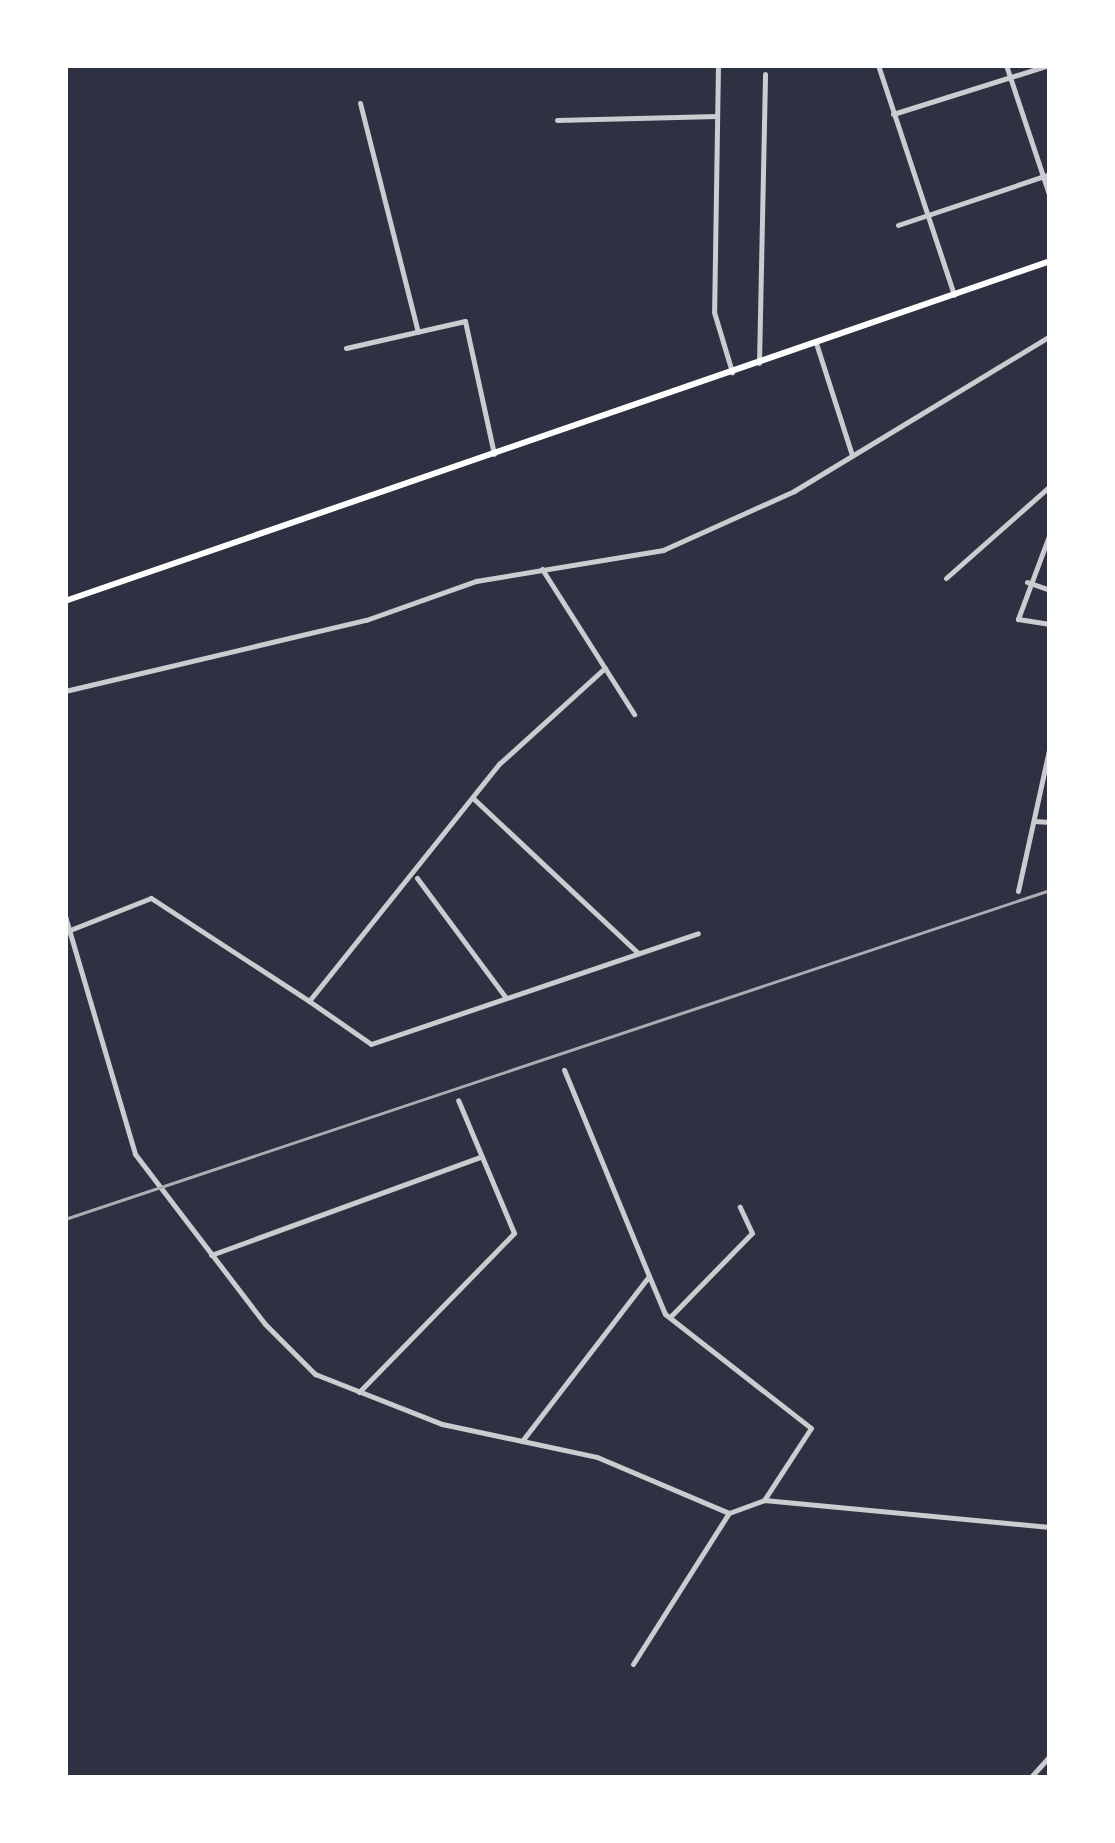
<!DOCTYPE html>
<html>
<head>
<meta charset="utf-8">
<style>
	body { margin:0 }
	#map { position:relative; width:1115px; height:1843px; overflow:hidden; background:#2d3142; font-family:Lato,sans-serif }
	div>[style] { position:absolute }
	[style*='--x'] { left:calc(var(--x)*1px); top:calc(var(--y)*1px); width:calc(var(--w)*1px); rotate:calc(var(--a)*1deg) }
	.minor>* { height:5px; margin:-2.5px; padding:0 2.5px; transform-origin:2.5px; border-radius:2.5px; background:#caccd0 }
	.tertiary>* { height:5px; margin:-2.5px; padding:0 2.5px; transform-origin:2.5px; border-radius:2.5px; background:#caccd0 }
	.secondary>* { height:6px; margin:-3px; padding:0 3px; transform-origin:3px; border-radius:3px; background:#fff }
	.rail>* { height:2.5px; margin:-1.25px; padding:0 1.25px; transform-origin:1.25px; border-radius:1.25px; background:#abadb3 }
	span { translate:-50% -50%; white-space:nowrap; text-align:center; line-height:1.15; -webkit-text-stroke:9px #fff; paint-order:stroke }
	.frame { position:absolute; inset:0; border:68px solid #fff; pointer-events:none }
</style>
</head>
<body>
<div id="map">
	<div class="minor">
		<div style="--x:718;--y:65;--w:247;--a:90.9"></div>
		<div style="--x:714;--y:312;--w:63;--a:73.3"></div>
		<div style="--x:878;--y:65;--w:242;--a:71.7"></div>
		<div style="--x:1006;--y:65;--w:139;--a:71.6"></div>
		<div style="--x:360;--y:103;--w:236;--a:75.8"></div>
		<div style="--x:893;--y:114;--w:164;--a:-17.4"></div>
		<div style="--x:557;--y:120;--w:160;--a:-1.4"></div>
		<div style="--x:898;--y:225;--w:160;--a:-18.5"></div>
		<div style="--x:816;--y:343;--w:118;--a:72.2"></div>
		<div style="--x:346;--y:348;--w:122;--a:-12.8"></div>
		<div style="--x:465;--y:321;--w:136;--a:77.7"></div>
		<div style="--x:759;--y:363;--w:289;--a:-88.8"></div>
		<div style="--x:1050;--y:533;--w:92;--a:110.4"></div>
		<div style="--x:1018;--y:619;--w:32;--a:9"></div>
		<div style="--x:542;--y:569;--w:172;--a:57.6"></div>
		<div style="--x:946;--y:578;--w:139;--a:-41.5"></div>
		<div style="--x:1027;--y:582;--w:24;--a:19"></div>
		<div style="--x:65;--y:691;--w:309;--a:-13.3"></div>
		<div style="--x:366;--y:620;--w:117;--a:-19.5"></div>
		<div style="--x:476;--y:581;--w:190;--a:-9.4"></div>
		<div style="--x:663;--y:550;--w:144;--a:-24.2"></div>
		<div style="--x:794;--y:491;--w:299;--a:-31.2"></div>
		<div style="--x:474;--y:799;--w:225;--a:43.2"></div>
		<div style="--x:1034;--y:821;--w:16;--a:4"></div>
		<div style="--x:417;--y:878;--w:149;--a:53.4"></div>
		<div style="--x:1018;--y:891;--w:149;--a:-77.6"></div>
		<div style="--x:65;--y:916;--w:248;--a:73.6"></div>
		<div style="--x:135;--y:1154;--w:214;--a:52.6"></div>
		<div style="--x:265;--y:1324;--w:71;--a:45"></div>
		<div style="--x:315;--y:1374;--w:136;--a:21.5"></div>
		<div style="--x:442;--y:1424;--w:158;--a:12"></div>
		<div style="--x:597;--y:1457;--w:143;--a:23"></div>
		<div style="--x:729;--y:1513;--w:37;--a:-20"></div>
		<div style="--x:764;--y:1500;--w:287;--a:5.4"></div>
		<div style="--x:70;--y:930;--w:87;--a:-21.6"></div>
		<div style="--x:151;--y:898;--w:189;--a:33.1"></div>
		<div style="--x:309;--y:1001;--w:304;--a:-51.3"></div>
		<div style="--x:499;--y:764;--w:143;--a:-42.2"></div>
		<div style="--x:309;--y:1001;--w:75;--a:34.7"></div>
		<div style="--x:371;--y:1044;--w:345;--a:-18.7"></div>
		<div style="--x:211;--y:1255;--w:286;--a:-20"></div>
		<div style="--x:649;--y:1276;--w:41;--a:67.2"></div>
		<div style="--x:665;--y:1314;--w:185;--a:38"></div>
		<div style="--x:811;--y:1428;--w:86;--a:123.1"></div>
		<div style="--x:670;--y:1317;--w:117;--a:-45.7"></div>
		<div style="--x:752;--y:1233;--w:29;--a:-115"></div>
		<div style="--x:359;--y:1392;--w:222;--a:-45.7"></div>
		<div style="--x:514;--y:1233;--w:144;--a:-112.8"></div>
		<div style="--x:522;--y:1441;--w:208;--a:-52.4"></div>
		<div style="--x:649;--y:1276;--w:223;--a:-112.4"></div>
		<div style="--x:633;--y:1664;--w:179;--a:-57.6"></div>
	</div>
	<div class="tertiary">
		<div style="--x:1030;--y:1778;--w:30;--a:-48"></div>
	</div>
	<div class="secondary">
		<div style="--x:65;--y:601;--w:1042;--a:-19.04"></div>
	</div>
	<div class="rail">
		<div style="--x:65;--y:1219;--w:1038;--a:-18.47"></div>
	</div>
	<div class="frame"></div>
</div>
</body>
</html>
